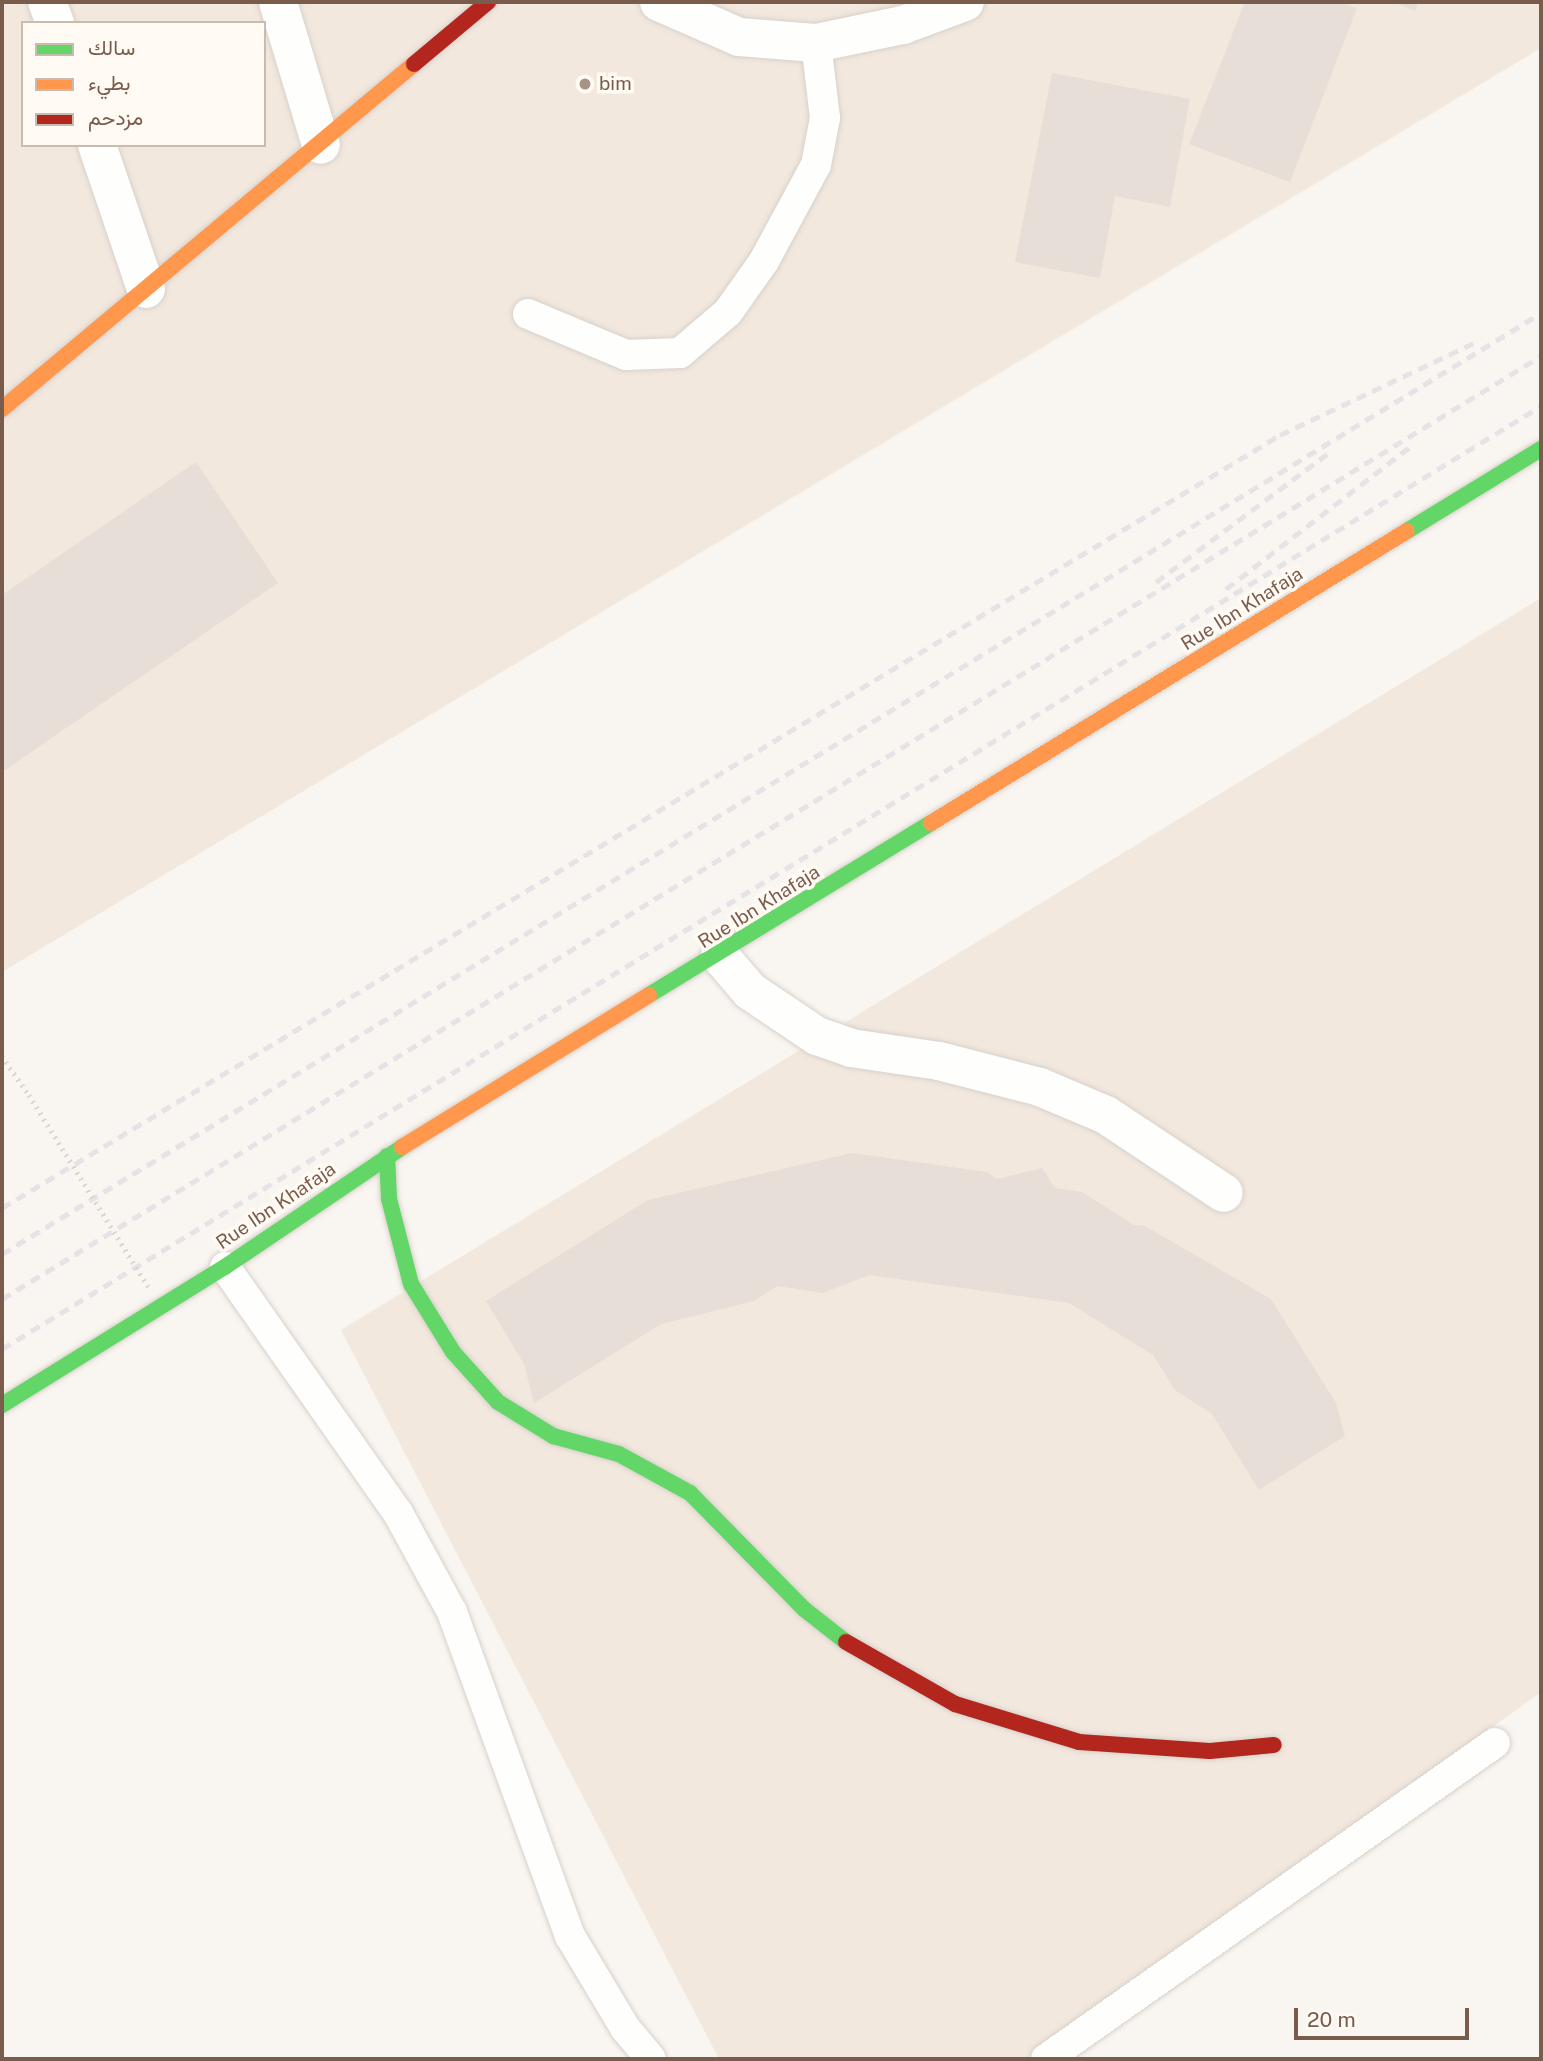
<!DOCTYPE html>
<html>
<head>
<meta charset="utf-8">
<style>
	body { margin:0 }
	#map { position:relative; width:1543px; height:2061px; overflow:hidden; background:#f9f5f0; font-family:"Public Sans",Vazirmatn,sans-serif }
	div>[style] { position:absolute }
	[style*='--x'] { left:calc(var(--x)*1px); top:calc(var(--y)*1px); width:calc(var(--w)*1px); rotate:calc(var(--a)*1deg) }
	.residential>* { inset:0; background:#f2e8de }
	.building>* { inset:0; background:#e6ded7 }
	.path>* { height:4.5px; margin-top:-2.25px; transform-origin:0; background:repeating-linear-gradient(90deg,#dcd5d0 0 2px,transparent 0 7px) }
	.roads { filter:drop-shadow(0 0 2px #d7d1cb) drop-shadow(0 0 2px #d7d1cb) }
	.lane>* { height:30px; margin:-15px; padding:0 15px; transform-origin:15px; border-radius:15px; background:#fefefd }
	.street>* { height:38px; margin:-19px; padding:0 19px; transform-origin:19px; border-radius:19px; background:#fefefd }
	.fast>* { height:16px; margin:-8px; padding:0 8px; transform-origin:8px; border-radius:8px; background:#63d668 }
	.slow>* { height:16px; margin:-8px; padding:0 8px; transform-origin:8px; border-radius:8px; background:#ff974d }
	.jam>* { height:16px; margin:-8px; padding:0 8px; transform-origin:8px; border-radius:8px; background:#b3261e }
	.rail>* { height:5px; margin-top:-2.5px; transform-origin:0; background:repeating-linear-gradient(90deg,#e6e3e7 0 10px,transparent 0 17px) }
	.path-bridge>* { height:4.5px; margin-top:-2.25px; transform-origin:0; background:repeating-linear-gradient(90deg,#dcd5d0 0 2px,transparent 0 7px) }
	.dots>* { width:19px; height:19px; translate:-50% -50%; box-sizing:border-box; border:4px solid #fffaf3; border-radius:50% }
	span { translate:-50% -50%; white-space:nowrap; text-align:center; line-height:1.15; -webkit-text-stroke:7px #fffaf3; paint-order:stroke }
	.poi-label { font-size:19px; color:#7a5c4d }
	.left { translate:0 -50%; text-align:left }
	.street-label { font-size:19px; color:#7a5c4d }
	.frame { position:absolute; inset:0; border:4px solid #7a5c4d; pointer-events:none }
	.legend { position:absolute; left:21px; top:21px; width:245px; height:126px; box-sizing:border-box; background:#fffaf3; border:2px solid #cabbb1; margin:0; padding:9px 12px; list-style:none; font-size:21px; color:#7a5c4d }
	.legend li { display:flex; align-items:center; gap:14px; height:35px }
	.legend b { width:35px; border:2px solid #cabbb1 }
	.scale { position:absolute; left:1294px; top:2008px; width:175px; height:32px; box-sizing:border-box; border:4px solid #7a5c4d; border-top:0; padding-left:9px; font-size:21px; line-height:24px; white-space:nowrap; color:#7a5c4d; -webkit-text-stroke:5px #fffaf3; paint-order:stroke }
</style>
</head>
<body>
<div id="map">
	<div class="residential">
		<div style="clip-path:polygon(evenodd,2px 2px,1541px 2px,1541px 48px,2px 972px,2px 2px,23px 23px,264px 23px,264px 145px,23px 145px,23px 23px)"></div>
		<div style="clip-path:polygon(1541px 598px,1541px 1692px,1034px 2059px,719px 2059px,341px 1330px)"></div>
	</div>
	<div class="building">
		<div style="clip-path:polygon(1245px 2px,1340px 2px,1357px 8px,1290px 182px,1189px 144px)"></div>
		<div style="clip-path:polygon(1394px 2px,1419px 2px,1415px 11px)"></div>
		<div style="clip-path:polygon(1052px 73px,1190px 99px,1170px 207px,1115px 196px,1100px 278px,1015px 262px)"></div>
		<div style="clip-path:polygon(196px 462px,278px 583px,2px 772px,2px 595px)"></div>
		<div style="clip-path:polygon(852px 1153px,987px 1172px,997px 1179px,1042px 1168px,1055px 1188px,1082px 1192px,1134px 1225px,1145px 1226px,1271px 1299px,1336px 1403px,1345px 1436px,1259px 1490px,1212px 1414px,1175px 1390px,1153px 1355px,1069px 1303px,869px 1275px,823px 1293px,777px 1286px,754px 1301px,661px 1324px,534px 1403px,524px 1364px,486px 1301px,648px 1200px)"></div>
	</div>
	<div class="path">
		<div style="--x:2;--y:1056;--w:47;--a:55.3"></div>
	</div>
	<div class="roads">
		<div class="lane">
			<div style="--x:528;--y:314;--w:106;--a:22.7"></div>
			<div style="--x:626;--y:355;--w:54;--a:-2.1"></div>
			<div style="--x:680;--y:353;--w:63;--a:-40.5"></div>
			<div style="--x:728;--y:312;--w:62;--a:-54.8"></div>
			<div style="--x:764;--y:261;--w:109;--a:-61.6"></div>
			<div style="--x:816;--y:165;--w:48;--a:-79.2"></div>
			<div style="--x:825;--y:118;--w:76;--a:-96.8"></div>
			<div style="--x:225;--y:1267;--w:301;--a:54.9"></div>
			<div style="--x:398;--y:1513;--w:113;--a:61.4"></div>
			<div style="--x:452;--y:1612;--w:345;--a:70"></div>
			<div style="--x:570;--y:1936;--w:107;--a:59.1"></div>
			<div style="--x:625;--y:2028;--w:40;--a:50"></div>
			<div style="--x:1046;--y:2059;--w:549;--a:-35.14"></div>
		</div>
		<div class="street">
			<div style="--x:47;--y:2;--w:22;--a:69"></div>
			<div style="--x:278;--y:2;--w:149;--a:73.3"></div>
			<div style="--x:659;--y:2;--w:87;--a:23.6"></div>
			<div style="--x:739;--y:37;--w:77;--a:4.5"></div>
			<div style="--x:816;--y:43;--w:89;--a:-11.7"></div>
			<div style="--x:903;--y:25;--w:66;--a:-20.4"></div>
			<div style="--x:97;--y:145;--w:152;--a:71.2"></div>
			<div style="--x:720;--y:956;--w:46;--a:49.4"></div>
			<div style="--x:750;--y:991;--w:81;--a:33.9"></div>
			<div style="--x:817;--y:1036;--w:36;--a:19"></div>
			<div style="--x:851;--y:1048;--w:89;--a:8.4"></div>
			<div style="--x:939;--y:1061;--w:104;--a:14.4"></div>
			<div style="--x:1040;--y:1087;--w:72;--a:23"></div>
			<div style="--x:1106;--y:1115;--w:141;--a:33.5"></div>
		</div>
		<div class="fast">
			<div style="--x:1407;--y:531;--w:157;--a:-31.5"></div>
			<div style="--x:649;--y:995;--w:330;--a:-31.4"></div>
			<div style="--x:387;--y:1156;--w:43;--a:87.3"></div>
			<div style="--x:389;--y:1199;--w:88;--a:75.5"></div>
			<div style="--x:411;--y:1284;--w:80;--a:58.3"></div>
			<div style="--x:453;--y:1352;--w:67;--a:48"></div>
			<div style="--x:498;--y:1402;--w:65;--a:31.7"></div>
			<div style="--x:553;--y:1436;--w:68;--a:15.3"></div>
			<div style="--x:619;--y:1454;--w:81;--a:28.8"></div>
			<div style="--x:690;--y:1493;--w:163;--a:45.5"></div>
			<div style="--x:804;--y:1609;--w:53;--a:38.2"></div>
			<div style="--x:2;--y:1405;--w:262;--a:-31.8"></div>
			<div style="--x:225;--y:1267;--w:214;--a:-34.1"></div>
		</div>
		<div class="slow">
			<div style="--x:2;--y:409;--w:537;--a:-39.94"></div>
			<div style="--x:931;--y:823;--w:558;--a:-31.53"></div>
			<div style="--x:402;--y:1147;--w:290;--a:-31.6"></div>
		</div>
		<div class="jam">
			<div style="--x:414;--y:64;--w:97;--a:-40"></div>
			<div style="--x:846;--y:1642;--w:125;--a:29.6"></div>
			<div style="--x:955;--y:1704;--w:130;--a:17"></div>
			<div style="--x:1079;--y:1742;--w:131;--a:3.9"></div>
			<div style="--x:1210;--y:1751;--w:64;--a:-5.4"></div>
		</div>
	</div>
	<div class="rail">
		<div style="--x:1156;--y:582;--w:217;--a:-36.8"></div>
		<div style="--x:1226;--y:589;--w:235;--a:-37.7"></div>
		<div style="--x:2;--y:1208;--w:1494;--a:-31.17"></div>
		<div style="--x:1280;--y:435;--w:219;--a:-25.4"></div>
		<div style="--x:2;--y:1254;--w:1804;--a:-31.44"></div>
		<div style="--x:2;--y:1299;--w:1805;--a:-31.5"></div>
		<div style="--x:2;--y:1349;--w:1805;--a:-31.5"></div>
	</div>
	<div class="path-bridge">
		<div style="--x:29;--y:1095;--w:231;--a:58.1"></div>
	</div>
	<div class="dots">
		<div style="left:585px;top:84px;background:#a69286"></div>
	</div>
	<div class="poi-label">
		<span class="left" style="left:599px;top:84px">bim</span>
	</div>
	<div class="street-label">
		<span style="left:1242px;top:609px;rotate:-32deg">Rue Ibn Khafaja</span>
		<span style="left:759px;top:907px;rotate:-32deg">Rue Ibn Khafaja</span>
		<span style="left:276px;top:1206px;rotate:-34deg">Rue Ibn Khafaja</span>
	</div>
	<div class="frame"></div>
	<ul class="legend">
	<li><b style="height:9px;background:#63d668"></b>سالك</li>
	<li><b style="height:9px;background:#ff974d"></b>بطيء</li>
	<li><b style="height:9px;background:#b3261e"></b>مزدحم</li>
	</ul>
	<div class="scale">20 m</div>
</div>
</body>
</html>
